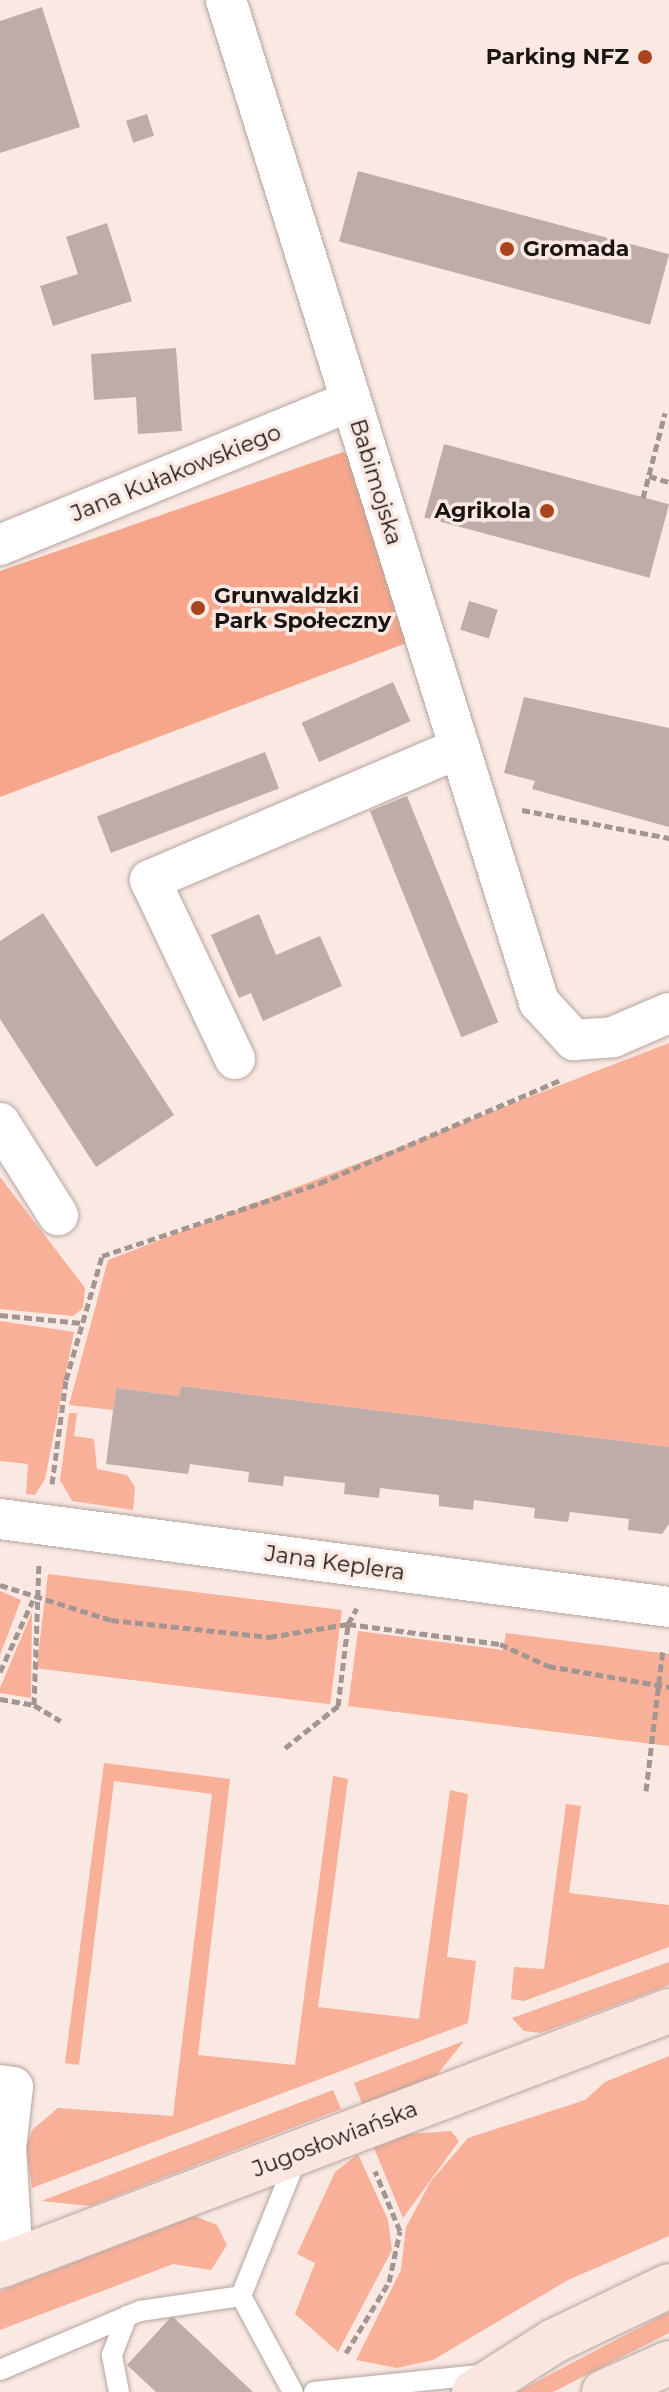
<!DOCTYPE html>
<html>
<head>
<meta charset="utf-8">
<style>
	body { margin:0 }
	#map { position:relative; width:669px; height:2392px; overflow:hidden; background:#fae8e3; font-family:Montserrat,sans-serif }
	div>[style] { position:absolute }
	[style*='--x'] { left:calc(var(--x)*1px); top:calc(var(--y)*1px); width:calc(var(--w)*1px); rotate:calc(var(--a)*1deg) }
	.green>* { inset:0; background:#f8b098; transform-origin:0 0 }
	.forest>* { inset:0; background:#f5a68b }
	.building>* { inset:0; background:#bdaca7; transform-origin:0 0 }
	.path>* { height:5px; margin-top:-2.5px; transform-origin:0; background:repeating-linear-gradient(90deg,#a39692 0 8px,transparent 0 12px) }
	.roads { filter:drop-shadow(0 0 2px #b5a5a0) drop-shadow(0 0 2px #b5a5a0) }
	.lane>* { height:20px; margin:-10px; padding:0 10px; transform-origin:10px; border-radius:10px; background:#fff }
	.street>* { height:40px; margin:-20px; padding:0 20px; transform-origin:20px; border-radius:20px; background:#fff }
	.secondary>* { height:44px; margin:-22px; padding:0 22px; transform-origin:22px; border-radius:22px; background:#fbe6df }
	.dots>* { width:22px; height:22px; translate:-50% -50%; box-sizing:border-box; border:4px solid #fae8e3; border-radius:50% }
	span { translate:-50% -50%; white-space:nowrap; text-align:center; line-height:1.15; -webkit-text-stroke:7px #fae8e3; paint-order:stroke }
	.poi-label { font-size:22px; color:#1a1412; font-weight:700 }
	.right { translate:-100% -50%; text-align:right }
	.left { translate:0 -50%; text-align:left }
	.street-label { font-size:22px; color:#1a1412 }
</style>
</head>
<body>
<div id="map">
	<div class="green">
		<div style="clip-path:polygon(669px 1043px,669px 1447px,181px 1386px,179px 1396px,116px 1388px,113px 1410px,69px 1405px,108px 1260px)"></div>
		<div style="clip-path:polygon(0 1177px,85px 1288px,83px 1308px,73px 1316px,0 1309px)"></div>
		<div style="clip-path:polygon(0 1321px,74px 1332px,45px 1479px,35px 1495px,26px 1494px,28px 1464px,0 1461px)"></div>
		<div style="clip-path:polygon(69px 1413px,77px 1413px,74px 1436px,94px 1439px,97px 1469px,127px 1475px,135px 1487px,133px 1510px,72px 1501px,60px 1480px)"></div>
		<div style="left:48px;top:1574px;width:296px;height:95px;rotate:7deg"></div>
		<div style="clip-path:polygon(0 1591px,21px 1600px,0 1655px)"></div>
		<div style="clip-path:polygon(32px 1612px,31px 1698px,0 1693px,0 1688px)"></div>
		<div style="clip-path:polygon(358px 1631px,503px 1650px,506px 1633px,669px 1654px,669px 1746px,348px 1706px)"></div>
		<div style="clip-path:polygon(104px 1763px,230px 1779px,198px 2055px,295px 2065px,333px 1776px,348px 1779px,318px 2007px,419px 2019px,450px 1790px,468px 1794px,447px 1957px,476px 1961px,468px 2023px,32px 2188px,26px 2146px,33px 2129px,58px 2108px,173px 2116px,212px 1794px,114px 1781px,79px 2065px,65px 2063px)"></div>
		<div style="clip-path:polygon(566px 1804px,581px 1806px,569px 1893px,669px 1905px,669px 1947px,524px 2001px,511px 1999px,514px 1967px,544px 1969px)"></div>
		<div style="clip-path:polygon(669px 1962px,669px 1985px,541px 2033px,524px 2031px,512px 2018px)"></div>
		<div style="clip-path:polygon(464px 2041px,436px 2076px,362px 2104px,354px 2083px)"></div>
		<div style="clip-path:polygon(669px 2056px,669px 2236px,568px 2280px,433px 2360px,397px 2368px,356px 2360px,401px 2270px,406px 2227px,431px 2181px,468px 2138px,585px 2100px,605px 2082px)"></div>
		<div style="clip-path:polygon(333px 2090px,341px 2109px,90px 2206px,41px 2201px)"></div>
		<div style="clip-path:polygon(451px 2131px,459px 2141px,403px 2218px,374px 2148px,408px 2134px)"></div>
		<div style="clip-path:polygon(358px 2154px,388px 2220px,392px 2250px,338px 2352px,295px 2314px,315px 2263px,297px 2254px,335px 2172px)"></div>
		<div style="clip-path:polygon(195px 2216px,217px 2225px,227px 2245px,211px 2270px,173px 2264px,0 2330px,0 2291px)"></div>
		<div style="clip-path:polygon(669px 2312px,669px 2333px,553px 2392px,517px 2392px)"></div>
	</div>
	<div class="forest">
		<div style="clip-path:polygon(343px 452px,365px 471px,417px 639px,0 797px,0 571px)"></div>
	</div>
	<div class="building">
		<div style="clip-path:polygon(42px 7px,80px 127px,0 153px,0 21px)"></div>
		<div style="left:147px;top:114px;width:23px;height:22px;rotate:72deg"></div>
		<div style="left:358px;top:171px;width:322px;height:73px;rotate:15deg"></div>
		<div style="clip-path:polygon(107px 223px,132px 301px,53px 326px,40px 286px,78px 274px,66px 237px)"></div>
		<div style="clip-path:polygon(176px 348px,182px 431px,138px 434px,136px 397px,94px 400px,91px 354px)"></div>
		<div style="left:444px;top:444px;width:233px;height:76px;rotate:15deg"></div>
		<div style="left:469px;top:601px;width:30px;height:30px;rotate:17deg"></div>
		<div style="left:393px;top:682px;width:43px;height:100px;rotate:66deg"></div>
		<div style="clip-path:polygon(524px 697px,669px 728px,669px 827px,532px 789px,535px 781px,504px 773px)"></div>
		<div style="left:265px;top:752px;width:39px;height:180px;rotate:69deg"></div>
		<div style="left:407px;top:796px;width:244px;height:40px;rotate:68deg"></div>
		<div style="clip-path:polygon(43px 913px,174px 1115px,96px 1167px,0 1019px,0 941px)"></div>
		<div style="clip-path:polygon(259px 914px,276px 955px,320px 936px,342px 986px,263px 1021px,251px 993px,239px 998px,211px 935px)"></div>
		<div style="clip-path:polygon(181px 1386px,669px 1447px,669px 1524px,662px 1534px,628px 1530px,629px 1519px,570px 1512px,568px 1522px,534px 1518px,535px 1508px,474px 1500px,473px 1510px,439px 1506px,439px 1495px,380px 1488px,379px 1498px,344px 1494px,345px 1483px,284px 1476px,283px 1486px,248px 1482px,249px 1472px,190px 1464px,188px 1474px,106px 1464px,116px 1388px,179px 1396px)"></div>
		<div style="clip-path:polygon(172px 2316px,253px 2392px,156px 2392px,127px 2365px)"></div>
	</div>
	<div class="path">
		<div style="--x:649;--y:476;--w:21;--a:17"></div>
		<div style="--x:643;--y:498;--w:88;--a:-75.5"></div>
		<div style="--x:522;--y:810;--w:150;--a:10.8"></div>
		<div style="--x:0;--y:1315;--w:82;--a:5.6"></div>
		<div style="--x:52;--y:1484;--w:105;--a:-82.3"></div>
		<div style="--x:66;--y:1380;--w:129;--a:-73.8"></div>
		<div style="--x:102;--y:1256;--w:230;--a:-18.5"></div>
		<div style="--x:320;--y:1183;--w:264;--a:-23.2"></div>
		<div style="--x:0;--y:1585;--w:116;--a:17.5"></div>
		<div style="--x:111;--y:1620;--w:159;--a:6.1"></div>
		<div style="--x:269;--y:1637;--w:80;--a:-9.3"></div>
		<div style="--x:348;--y:1624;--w:153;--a:7.5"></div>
		<div style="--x:500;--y:1644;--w:53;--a:24.6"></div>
		<div style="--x:548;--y:1666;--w:123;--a:9.8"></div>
		<div style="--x:0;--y:1672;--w:79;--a:-65.4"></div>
		<div style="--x:0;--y:1699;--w:35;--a:10"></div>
		<div style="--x:34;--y:1705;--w:31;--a:31"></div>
		<div style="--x:34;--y:1705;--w:140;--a:-88"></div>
		<div style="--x:285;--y:1748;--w:68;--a:-38.4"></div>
		<div style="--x:338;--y:1706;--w:83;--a:-83"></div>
		<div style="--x:348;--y:1624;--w:18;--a:-61"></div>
		<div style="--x:646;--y:1791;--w:143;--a:-83.2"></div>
		<div style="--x:346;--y:2353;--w:83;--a:-58.8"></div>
		<div style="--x:389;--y:2282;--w:52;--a:-77.8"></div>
		<div style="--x:400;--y:2231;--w:65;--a:-112.6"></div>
	</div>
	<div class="roads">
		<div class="lane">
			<div style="--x:241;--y:2296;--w:152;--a:-68"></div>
			<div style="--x:241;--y:2296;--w:109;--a:61.6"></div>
			<div style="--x:0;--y:2370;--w:152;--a:-22.9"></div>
			<div style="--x:140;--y:2311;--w:102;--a:-8.4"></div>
			<div style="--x:119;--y:2392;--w:38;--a:-101"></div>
			<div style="--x:112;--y:2355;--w:42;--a:-69"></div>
			<div style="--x:314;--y:2392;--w:174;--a:-5.9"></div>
		</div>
		<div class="street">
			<div style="--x:226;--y:0;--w:1050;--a:72.65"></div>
			<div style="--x:539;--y:1002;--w:52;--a:47.4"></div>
			<div style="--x:574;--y:1040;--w:39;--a:-4"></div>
			<div style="--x:613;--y:1037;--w:61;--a:-23.2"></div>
			<div style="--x:0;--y:545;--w:379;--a:-22.3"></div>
			<div style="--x:235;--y:1059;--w:198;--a:-115.4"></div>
			<div style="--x:150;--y:880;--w:336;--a:-23.1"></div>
			<div style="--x:0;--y:1123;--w:109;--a:57.8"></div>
			<div style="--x:0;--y:1519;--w:675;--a:7.49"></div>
			<div style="--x:0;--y:2085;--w:13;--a:9"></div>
			<div style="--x:13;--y:2087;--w:61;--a:96.5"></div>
			<div style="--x:6;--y:2148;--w:113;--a:86.5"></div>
		</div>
		<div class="secondary">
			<div style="--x:0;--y:2266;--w:716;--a:-20.87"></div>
			<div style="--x:474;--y:2392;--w:95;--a:-32.5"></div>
			<div style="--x:554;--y:2341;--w:127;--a:-25.6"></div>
			<div style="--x:604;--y:2392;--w:71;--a:-24"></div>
		</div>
	</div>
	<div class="dots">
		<div style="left:645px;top:57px;background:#ab441e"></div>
		<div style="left:507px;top:249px;background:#ab441e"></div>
		<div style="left:547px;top:511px;background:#ab441e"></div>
		<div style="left:198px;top:608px;background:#ab441e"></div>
	</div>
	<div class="poi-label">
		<span class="right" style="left:629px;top:57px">Parking NFZ</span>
		<span class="left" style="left:523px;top:249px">Gromada</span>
		<span class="right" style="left:531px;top:511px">Agrikola</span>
		<span class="left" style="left:214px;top:608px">Grunwaldzki<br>Park Społeczny</span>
	</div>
	<div class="street-label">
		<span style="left:176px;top:473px;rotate:-22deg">Jana Kułakowskiego</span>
		<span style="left:376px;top:482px;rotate:73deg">Babimojska</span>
		<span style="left:335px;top:1563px;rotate:8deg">Jana Keplera</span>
		<span style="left:335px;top:2139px;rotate:-21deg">Jugosłowiańska</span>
	</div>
</div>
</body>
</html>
